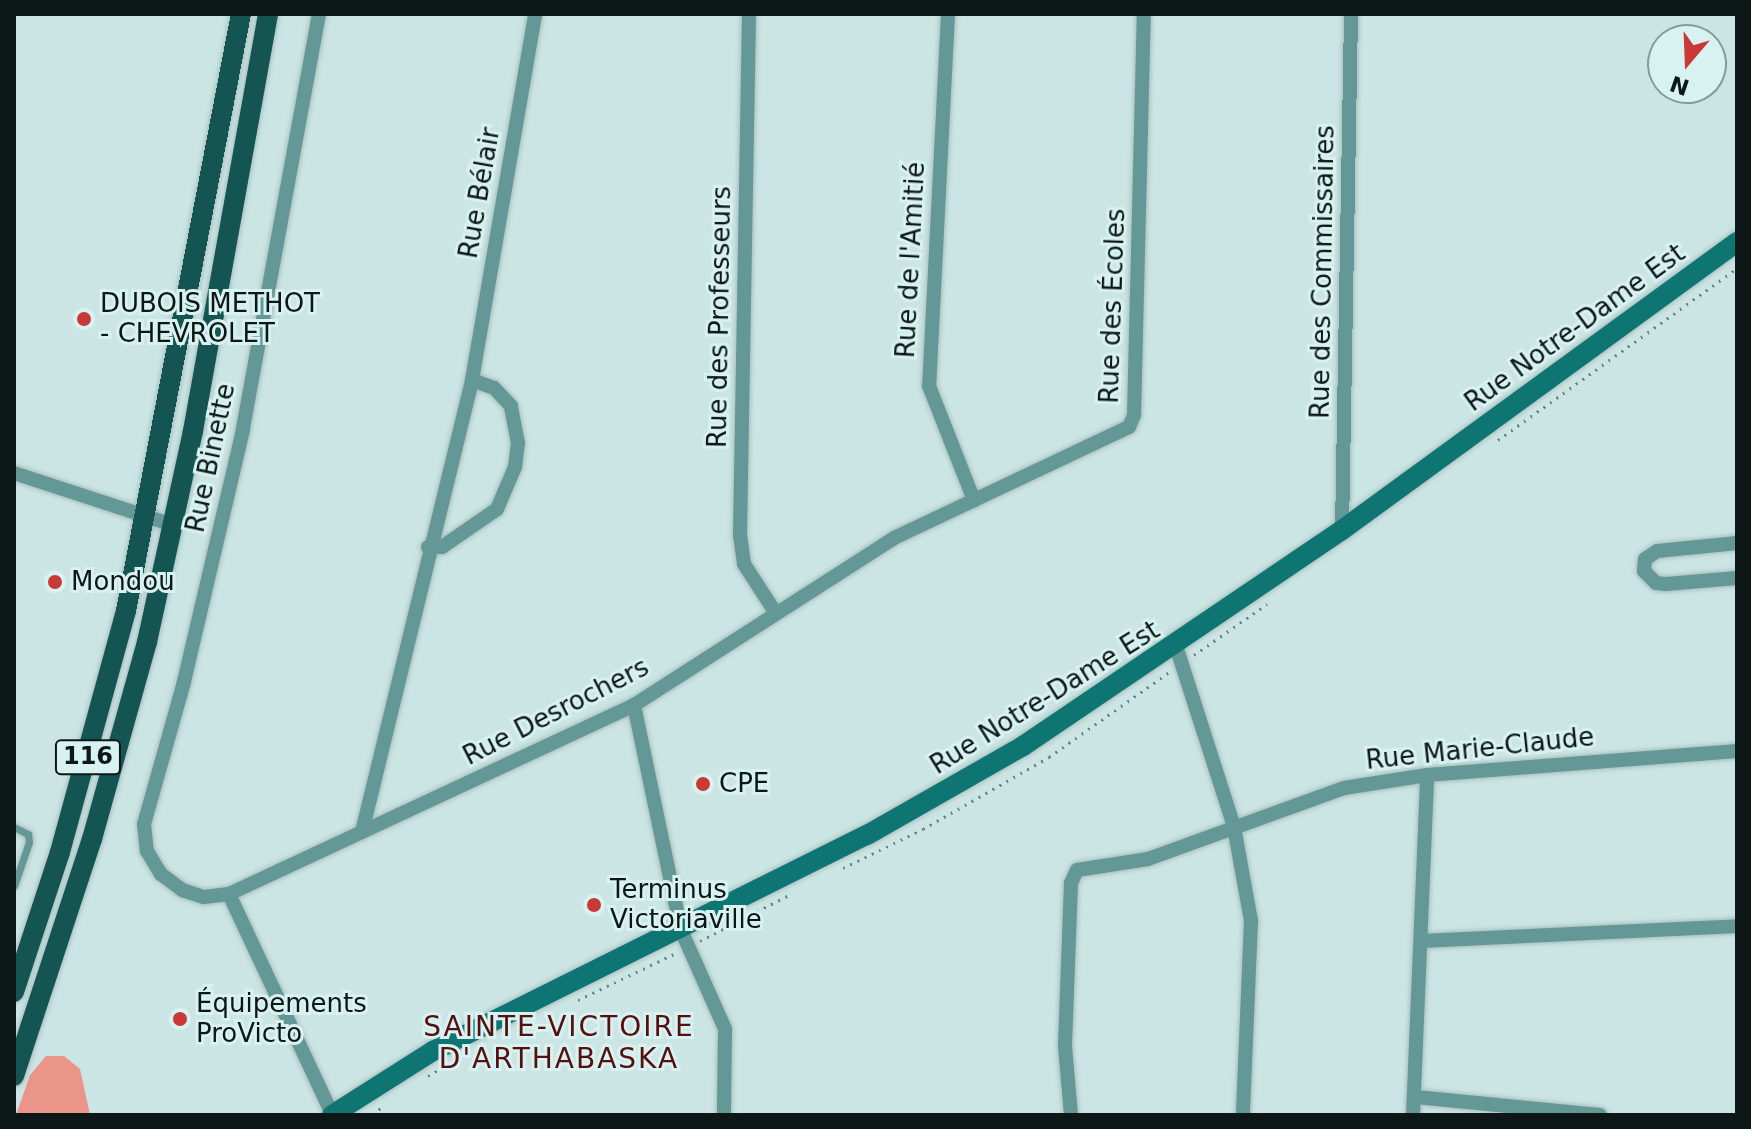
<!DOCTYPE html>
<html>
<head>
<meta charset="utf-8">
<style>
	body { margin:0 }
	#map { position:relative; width:1751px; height:1129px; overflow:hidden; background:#cbe5e4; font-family:"DejaVu Sans",sans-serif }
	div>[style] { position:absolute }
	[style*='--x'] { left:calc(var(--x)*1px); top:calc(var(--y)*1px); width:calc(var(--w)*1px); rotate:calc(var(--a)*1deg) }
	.green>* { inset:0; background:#eb948a }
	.path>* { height:3px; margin-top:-1.5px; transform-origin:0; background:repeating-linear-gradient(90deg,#718382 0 2px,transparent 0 8px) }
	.roads { filter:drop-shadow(0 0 2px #a9c0bf) drop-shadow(0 0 2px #a9c0bf) }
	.lane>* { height:7px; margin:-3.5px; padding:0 3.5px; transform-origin:3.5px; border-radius:3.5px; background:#649896 }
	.street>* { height:14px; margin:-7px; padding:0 7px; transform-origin:7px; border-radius:7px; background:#649896 }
	.secondary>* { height:20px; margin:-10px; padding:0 10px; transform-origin:10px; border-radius:10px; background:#0f7573 }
	.primary>* { height:20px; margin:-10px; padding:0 10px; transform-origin:10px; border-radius:10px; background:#145554 }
	.dots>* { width:22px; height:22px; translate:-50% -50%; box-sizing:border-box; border:4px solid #d8f2f1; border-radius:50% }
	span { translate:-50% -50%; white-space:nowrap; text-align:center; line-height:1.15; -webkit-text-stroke:6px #d8f2f1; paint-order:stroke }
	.shield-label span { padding:2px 6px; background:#d8f2f1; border:2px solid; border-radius:6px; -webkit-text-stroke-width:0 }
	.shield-label { font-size:24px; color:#0e1717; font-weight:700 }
	.street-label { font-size:26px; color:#0e1717 }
	.poi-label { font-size:26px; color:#0e1717 }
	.left { translate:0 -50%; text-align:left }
	.neighbourhood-label { font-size:28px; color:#540f0e; letter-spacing:2px }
	.frame { position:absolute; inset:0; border:16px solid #0e1717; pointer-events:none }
	.north { position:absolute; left:1647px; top:24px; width:80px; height:80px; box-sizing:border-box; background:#d8f2f1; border:2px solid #879a9a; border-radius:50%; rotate:199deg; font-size:22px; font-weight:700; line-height:32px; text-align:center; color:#0e1717 }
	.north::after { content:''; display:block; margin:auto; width:28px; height:36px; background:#c93a36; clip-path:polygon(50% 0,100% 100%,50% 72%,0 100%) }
</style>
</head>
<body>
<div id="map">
	<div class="green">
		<div style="clip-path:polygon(46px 1056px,64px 1056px,80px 1069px,90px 1115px,16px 1115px,30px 1075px)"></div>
	</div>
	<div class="path">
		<div style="--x:1498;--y:440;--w:294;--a:-35.7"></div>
		<div style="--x:1194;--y:655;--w:89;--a:-34.9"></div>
		<div style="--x:843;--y:868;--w:89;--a:-26"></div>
		<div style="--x:923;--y:829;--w:145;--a:-29.7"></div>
		<div style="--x:1049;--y:757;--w:146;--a:-35.2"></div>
		<div style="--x:700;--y:941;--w:100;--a:-27.3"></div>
		<div style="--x:578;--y:1000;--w:109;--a:-25.6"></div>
		<div style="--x:428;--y:1076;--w:24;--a:-30"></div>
		<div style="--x:373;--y:1115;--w:16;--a:-43"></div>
	</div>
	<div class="roads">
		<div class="lane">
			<div style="--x:14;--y:827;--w:16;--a:27"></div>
			<div style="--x:28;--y:834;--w:8;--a:83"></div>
			<div style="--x:29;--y:842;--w:46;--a:108.8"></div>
		</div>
		<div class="street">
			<div style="--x:319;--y:14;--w:423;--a:100.4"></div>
			<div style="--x:243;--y:430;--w:259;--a:103.2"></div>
			<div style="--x:184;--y:682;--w:148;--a:105.7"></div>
			<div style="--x:144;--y:824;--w:27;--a:84"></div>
			<div style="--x:147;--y:851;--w:27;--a:59"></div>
			<div style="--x:161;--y:874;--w:26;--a:37"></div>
			<div style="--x:182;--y:890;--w:23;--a:18"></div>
			<div style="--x:204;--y:897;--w:25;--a:-7"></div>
			<div style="--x:229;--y:894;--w:447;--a:-25"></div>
			<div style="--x:634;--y:705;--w:309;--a:-32.7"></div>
			<div style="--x:894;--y:538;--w:260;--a:-25.3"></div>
			<div style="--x:1129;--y:427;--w:13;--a:-67"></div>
			<div style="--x:1134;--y:415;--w:401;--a:-88.6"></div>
			<div style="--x:749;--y:14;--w:521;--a:90.99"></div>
			<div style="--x:740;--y:535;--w:29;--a:82"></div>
			<div style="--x:744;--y:564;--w:57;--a:57.1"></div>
			<div style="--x:948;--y:14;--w:372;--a:92.9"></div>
			<div style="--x:929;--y:386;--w:123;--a:68.5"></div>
			<div style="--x:14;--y:473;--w:167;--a:18.1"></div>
			<div style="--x:1342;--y:530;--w:516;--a:-89"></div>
			<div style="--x:1737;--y:543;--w:80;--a:174.3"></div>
			<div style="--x:1657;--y:551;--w:14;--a:146"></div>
			<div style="--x:1645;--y:559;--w:12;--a:95"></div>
			<div style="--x:1644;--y:571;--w:17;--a:45"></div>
			<div style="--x:1656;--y:583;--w:10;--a:6"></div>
			<div style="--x:1666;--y:584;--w:71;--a:-4.8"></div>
			<div style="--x:428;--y:547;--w:14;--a:0"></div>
			<div style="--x:442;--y:547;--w:67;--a:-34.6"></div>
			<div style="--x:497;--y:509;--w:46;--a:-66.8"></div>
			<div style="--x:515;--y:467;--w:24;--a:-83"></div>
			<div style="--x:518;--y:443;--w:38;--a:-101"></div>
			<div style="--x:511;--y:406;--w:25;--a:-133"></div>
			<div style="--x:494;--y:388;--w:23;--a:-160"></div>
			<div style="--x:1176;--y:646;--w:190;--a:72.2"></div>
			<div style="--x:1234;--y:827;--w:96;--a:79.7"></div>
			<div style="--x:1251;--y:921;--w:194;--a:92.4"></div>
			<div style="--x:634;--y:705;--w:230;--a:78.2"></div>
			<div style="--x:681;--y:930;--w:108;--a:66"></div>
			<div style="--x:725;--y:1029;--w:86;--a:90.7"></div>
			<div style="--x:362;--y:832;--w:465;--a:-76.3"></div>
			<div style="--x:472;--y:380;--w:371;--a:-80.2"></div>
			<div style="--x:229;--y:894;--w:243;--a:64.9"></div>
			<div style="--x:1423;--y:941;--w:314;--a:-2.7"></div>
			<div style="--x:1415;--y:1097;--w:186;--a:5.6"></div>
			<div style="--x:1071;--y:1115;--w:69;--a:-95"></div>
			<div style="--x:1065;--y:1046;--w:163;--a:-87.9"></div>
			<div style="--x:1071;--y:883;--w:14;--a:-65"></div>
			<div style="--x:1077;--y:870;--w:72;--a:-8.8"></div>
			<div style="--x:1148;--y:859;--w:208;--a:-19.9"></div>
			<div style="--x:1344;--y:788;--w:84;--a:-8.9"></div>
			<div style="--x:1427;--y:775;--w:311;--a:-4.4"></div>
			<div style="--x:1413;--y:1115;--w:340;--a:-87.6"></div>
		</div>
		<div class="secondary">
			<div style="--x:332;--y:1115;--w:120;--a:-32.4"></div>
			<div style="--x:433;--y:1051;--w:485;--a:-26.5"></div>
			<div style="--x:867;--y:835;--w:180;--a:-29.7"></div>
			<div style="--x:1023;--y:746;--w:385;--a:-34.1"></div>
			<div style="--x:1342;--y:530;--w:489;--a:-36.1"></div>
		</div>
		<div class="primary">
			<div style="--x:14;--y:992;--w:147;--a:-71.8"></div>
			<div style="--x:60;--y:852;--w:250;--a:-74.7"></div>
			<div style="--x:126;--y:611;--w:608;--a:-79.1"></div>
			<div style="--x:14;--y:1076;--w:250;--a:-71.8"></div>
			<div style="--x:92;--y:839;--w:205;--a:-74.4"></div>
			<div style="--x:147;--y:642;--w:216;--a:-77.7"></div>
			<div style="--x:193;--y:431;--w:424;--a:-79.8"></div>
		</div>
	</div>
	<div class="dots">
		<div style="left:84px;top:319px;background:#c93a36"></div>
		<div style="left:55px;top:582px;background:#c93a36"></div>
		<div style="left:703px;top:784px;background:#c93a36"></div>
		<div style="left:594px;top:905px;background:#c93a36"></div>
		<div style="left:180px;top:1019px;background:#c93a36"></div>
	</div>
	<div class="shield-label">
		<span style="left:88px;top:757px">116</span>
	</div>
	<div class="street-label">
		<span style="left:480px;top:193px;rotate:-80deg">Rue Bélair</span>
		<span style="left:911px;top:260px;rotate:-87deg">Rue de l'Amitié</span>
		<span style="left:1323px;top:272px;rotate:-89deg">Rue des Commissaires</span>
		<span style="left:1113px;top:306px;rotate:-88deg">Rue des Écoles</span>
		<span style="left:720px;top:317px;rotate:-89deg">Rue des Professeurs</span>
		<span style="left:1575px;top:328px;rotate:-36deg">Rue Notre-Dame Est</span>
		<span style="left:211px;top:458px;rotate:-78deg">Rue Binette</span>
		<span style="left:1045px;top:698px;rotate:-32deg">Rue Notre-Dame Est</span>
		<span style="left:556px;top:712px;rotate:-27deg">Rue Desrochers</span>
		<span style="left:1480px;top:749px;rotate:-6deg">Rue Marie-Claude</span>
	</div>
	<div class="poi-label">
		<span class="left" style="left:100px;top:319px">DUBOIS METHOT<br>- CHEVROLET</span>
		<span class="left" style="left:71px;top:582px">Mondou</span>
		<span class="left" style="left:719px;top:784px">CPE</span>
		<span class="left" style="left:610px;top:905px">Terminus<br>Victoriaville</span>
		<span class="left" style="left:196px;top:1019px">Équipements<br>ProVicto</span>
	</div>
	<div class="neighbourhood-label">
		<span style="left:559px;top:1043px">SAINTE-VICTOIRE<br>D'ARTHABASKA</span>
	</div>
	<div class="frame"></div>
	<div class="north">N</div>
</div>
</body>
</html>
